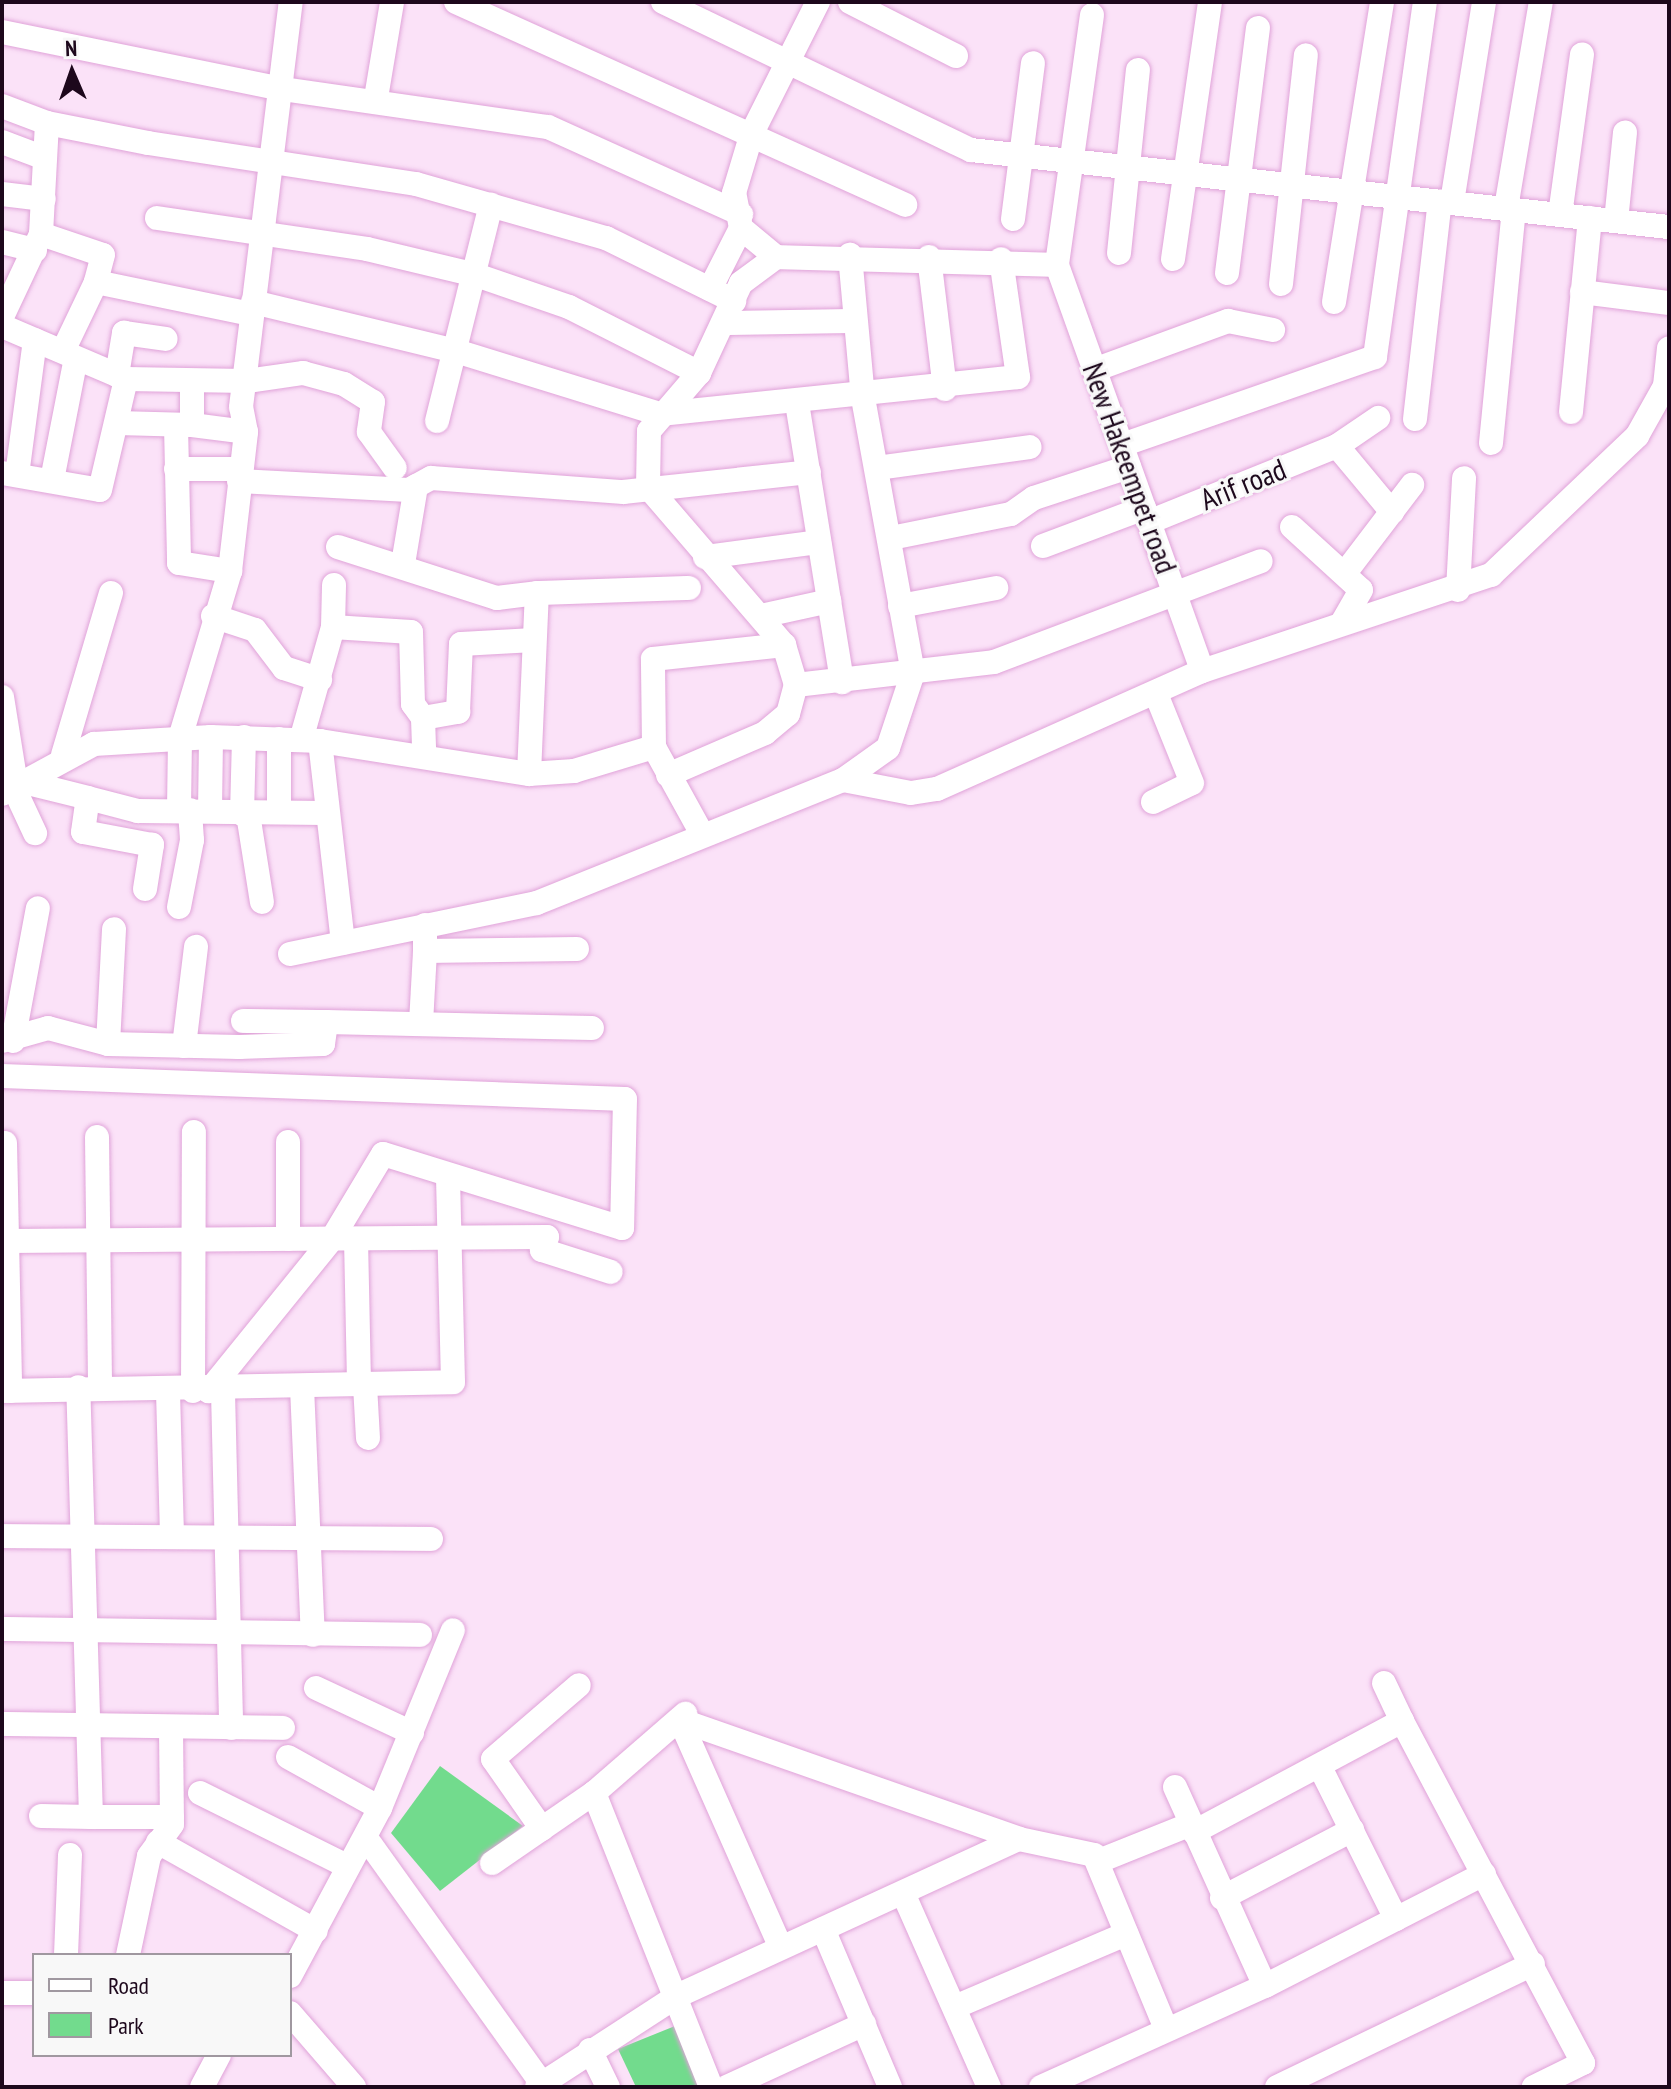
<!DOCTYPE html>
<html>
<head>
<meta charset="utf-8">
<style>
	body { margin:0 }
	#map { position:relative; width:1671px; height:2089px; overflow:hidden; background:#fbe2f8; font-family:"PT Sans Narrow",sans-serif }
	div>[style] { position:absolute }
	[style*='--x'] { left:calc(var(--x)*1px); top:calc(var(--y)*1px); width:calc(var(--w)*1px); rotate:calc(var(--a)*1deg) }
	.green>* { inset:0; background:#72db8d }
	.roads { filter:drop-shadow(0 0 2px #e0a3d9) drop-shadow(0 0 2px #e0a3d9) }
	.minor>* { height:24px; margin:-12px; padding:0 12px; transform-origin:12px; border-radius:12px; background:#fff }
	span { translate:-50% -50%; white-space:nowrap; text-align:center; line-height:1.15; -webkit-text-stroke:6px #f8f8f8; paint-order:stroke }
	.street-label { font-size:30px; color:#1d081c }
	.frame { position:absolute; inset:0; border:4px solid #1d081c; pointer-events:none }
	.legend { position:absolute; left:32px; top:1953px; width:260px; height:104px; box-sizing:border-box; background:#f8f8f8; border:2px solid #a098a0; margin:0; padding:10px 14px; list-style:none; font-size:24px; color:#1d081c }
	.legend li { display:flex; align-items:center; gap:16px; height:40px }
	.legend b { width:40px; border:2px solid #a098a0 }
	.north { position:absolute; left:32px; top:32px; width:80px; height:80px; -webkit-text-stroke:6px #f8f8f8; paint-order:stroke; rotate:358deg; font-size:22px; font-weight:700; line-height:32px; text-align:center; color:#1d081c }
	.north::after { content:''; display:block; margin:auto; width:28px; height:36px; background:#1d081c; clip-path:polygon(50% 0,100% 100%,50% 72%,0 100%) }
</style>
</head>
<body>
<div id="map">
	<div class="green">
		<div style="clip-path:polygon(440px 1766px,523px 1826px,440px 1891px,391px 1833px)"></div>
		<div style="clip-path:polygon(675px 2026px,703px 2087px,636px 2087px,618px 2049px)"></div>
	</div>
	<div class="roads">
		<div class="minor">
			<div style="--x:456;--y:2;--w:493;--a:24.3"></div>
			<div style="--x:663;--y:2;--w:342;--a:25.7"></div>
			<div style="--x:971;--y:150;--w:702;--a:6.3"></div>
			<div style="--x:850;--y:2;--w:119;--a:27"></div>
			<div style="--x:1092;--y:15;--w:252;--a:98"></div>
			<div style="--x:1057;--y:265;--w:431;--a:70.3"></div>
			<div style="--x:2;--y:32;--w:287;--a:11.5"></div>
			<div style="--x:283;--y:89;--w:268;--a:8.2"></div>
			<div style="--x:548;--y:127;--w:212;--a:24.3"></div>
			<div style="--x:376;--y:98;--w:97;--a:-80.5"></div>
			<div style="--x:2;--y:106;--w:48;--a:20.7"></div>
			<div style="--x:47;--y:123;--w:103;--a:11.2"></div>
			<div style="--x:148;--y:143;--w:271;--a:8.7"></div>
			<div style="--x:416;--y:184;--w:198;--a:15.9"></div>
			<div style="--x:606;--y:238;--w:143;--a:26.2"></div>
			<div style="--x:2;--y:142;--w:43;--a:20.6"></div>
			<div style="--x:2;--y:194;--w:42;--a:6.8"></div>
			<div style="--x:1452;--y:202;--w:203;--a:-80.9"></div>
			<div style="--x:1506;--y:208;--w:209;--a:-80.4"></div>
			<div style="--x:1560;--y:215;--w:162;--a:-82.2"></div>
			<div style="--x:157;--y:218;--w:212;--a:8.4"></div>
			<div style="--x:367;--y:249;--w:112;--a:13.4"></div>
			<div style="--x:476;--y:275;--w:98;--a:19"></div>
			<div style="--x:569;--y:307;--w:146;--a:26.9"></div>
			<div style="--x:1013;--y:219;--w:157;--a:-82.7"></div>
			<div style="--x:1616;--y:221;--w:89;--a:-84.2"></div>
			<div style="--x:741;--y:228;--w:45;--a:39.6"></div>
			<div style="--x:41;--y:234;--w:65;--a:18.7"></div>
			<div style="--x:103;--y:255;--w:28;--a:105"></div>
			<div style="--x:2;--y:242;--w:34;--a:14"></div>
			<div style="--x:1119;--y:253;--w:184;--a:-84.1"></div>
			<div style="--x:929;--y:257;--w:133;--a:83.1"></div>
			<div style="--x:1173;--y:259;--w:260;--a:-81.8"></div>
			<div style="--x:1227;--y:273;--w:247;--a:-82.8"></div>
			<div style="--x:1281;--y:284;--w:230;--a:-83.8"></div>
			<div style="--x:710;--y:289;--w:68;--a:-63.1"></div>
			<div style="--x:741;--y:228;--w:36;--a:-101"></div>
			<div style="--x:734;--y:193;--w:63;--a:-73.3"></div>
			<div style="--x:752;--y:133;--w:147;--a:-63.3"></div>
			<div style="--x:1582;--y:292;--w:88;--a:7.2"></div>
			<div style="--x:253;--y:302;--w:209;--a:13.6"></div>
			<div style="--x:456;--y:351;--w:214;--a:17.2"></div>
			<div style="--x:660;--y:414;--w:360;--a:-5.9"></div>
			<div style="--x:1018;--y:377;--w:119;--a:-98.2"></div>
			<div style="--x:1334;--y:302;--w:304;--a:-80.9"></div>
			<div style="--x:2;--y:317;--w:92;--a:-64.8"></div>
			<div style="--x:41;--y:234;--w:111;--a:-86.9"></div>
			<div style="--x:726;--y:323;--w:128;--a:-0.9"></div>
			<div style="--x:2;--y:326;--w:135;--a:23.1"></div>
			<div style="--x:126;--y:379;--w:121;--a:0.9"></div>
			<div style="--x:247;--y:381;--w:57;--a:-8.1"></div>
			<div style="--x:303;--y:373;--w:42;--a:15"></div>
			<div style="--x:344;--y:384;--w:34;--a:32"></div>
			<div style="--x:373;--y:402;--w:30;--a:98"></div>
			<div style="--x:369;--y:432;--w:44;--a:54.2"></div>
			<div style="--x:63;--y:351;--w:76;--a:-64.4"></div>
			<div style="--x:96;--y:282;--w:158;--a:11.7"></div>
			<div style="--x:1094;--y:370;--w:143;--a:-20.1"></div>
			<div style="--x:1228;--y:321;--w:46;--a:11.3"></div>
			<div style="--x:117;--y:375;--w:43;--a:-80.5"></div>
			<div style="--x:124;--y:333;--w:42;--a:8.1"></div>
			<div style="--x:797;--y:403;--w:283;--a:80.8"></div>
			<div style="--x:1571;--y:412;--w:195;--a:-84.4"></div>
			<div style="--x:1415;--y:419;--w:219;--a:-83.5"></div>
			<div style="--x:437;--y:421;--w:223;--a:-76"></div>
			<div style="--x:117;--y:423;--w:75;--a:1.5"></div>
			<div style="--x:192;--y:425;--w:44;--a:-90"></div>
			<div style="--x:192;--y:425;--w:54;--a:7.4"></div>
			<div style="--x:176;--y:426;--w:137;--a:88.7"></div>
			<div style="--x:179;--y:563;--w:52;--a:8.9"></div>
			<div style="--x:1491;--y:443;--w:235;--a:-84.4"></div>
			<div style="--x:1122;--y:445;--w:268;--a:-19.2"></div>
			<div style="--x:1375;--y:357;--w:359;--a:-82"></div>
			<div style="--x:1337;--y:446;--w:86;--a:50.2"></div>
			<div style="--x:877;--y:468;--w:154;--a:-7.8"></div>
			<div style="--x:176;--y:469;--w:65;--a:0"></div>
			<div style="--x:2;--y:473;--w:99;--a:9.8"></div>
			<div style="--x:100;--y:490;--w:114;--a:-76.8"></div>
			<div style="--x:17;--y:475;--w:136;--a:-82.4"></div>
			<div style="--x:52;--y:480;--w:124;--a:-78.9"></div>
			<div style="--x:239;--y:481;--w:170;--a:3"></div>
			<div style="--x:409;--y:490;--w:25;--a:-29"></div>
			<div style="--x:431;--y:478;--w:193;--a:4.2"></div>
			<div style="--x:623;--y:492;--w:187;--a:-6.1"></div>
			<div style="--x:1149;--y:522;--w:203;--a:-22"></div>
			<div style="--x:1337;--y:446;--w:50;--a:-34.3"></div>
			<div style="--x:1292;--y:527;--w:93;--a:42.4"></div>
			<div style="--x:1361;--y:590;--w:36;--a:120"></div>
			<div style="--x:891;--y:538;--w:122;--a:-11.3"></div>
			<div style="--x:1011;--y:514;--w:28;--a:-35"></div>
			<div style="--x:1034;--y:498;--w:100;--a:-18.1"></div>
			<div style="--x:1043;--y:546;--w:108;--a:-20.6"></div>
			<div style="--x:338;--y:547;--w:167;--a:17.8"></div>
			<div style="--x:497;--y:598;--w:40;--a:-7.1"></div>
			<div style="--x:705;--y:557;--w:115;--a:-7.5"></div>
			<div style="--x:403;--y:564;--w:79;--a:-80.5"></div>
			<div style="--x:1345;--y:573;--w:111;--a:-52.7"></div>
			<div style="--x:1458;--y:590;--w:112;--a:-86.9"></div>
			<div style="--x:900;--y:606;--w:98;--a:-10.6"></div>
			<div style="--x:213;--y:616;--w:44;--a:18.4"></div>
			<div style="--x:255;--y:630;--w:48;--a:52.7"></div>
			<div style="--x:284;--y:668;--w:38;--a:18"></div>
			<div style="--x:761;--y:616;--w:70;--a:-12.4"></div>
			<div style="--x:333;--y:627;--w:78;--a:3.7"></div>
			<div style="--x:411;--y:632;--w:72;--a:88.4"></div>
			<div style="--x:413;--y:704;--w:17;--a:54"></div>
			<div style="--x:423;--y:718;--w:38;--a:88"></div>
			<div style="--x:796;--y:685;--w:199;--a:-6.6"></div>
			<div style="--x:994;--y:662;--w:285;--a:-20.7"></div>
			<div style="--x:2;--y:697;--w:88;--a:80.9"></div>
			<div style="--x:423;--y:718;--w:36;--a:-10"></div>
			<div style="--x:458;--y:712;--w:68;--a:-87.5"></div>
			<div style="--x:461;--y:644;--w:73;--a:-3.1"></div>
			<div style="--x:279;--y:739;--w:73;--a:90"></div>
			<div style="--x:301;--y:740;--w:117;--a:-74.2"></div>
			<div style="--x:333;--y:627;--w:42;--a:-88.6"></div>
			<div style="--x:320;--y:741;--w:203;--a:83.5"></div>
			<div style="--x:63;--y:755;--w:169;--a:-73.5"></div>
			<div style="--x:529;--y:774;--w:181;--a:-87.5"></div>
			<div style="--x:537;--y:593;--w:152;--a:-1.9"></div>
			<div style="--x:668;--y:775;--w:106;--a:-23.4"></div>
			<div style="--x:765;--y:733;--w:30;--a:-40"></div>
			<div style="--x:788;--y:714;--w:30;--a:-75"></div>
			<div style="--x:796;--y:685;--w:42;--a:-106.7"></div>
			<div style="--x:784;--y:645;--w:208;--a:-130.7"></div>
			<div style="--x:648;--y:487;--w:56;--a:-89"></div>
			<div style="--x:649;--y:431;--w:77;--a:-49.2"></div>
			<div style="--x:699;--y:373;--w:99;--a:-65"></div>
			<div style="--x:741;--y:283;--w:44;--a:-36.6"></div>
			<div style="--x:776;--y:257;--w:281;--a:1.6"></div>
			<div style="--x:843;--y:780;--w:69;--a:10.8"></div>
			<div style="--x:911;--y:793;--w:26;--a:-9"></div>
			<div style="--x:937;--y:789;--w:290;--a:-24"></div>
			<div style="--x:1202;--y:671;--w:305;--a:-18.4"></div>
			<div style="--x:1491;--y:575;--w:202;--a:-43.6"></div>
			<div style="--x:1637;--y:436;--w:57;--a:-60.8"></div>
			<div style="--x:1665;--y:386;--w:38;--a:-84"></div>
			<div style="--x:20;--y:781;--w:70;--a:14"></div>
			<div style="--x:14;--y:788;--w:50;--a:65"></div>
			<div style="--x:2;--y:794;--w:105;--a:-28.5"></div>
			<div style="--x:94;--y:744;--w:117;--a:-3.4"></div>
			<div style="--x:211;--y:737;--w:109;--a:2.1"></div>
			<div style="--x:320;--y:741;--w:212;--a:9"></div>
			<div style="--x:529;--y:774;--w:45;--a:-3.8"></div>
			<div style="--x:574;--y:771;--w:84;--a:-16.7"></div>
			<div style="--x:1153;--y:802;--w:43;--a:-26"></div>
			<div style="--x:1192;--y:783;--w:96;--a:-112"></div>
			<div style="--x:179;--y:810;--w:72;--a:-89.2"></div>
			<div style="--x:180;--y:738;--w:174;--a:-73.3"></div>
			<div style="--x:230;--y:571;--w:140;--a:-83.4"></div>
			<div style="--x:246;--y:432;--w:25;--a:-101"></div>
			<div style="--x:241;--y:407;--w:408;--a:-83"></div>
			<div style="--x:210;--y:811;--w:74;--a:-89.2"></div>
			<div style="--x:242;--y:814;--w:77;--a:-88.5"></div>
			<div style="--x:248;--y:814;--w:89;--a:81"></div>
			<div style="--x:702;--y:834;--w:99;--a:-118.9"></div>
			<div style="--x:654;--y:747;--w:88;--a:-90.7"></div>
			<div style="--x:653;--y:659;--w:132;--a:-6.1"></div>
			<div style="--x:145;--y:889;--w:45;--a:-81"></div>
			<div style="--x:152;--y:845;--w:70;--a:-169.3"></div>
			<div style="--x:83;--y:832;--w:34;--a:-82"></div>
			<div style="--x:88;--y:798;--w:52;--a:14.6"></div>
			<div style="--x:138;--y:811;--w:186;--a:0.6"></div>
			<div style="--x:179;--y:907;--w:68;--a:-79"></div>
			<div style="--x:192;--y:840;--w:30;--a:-94"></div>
			<div style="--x:425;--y:925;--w:26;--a:90"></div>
			<div style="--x:425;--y:951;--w:152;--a:-0.8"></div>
			<div style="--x:290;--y:954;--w:252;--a:-11.7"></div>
			<div style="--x:537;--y:903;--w:330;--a:-21.9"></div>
			<div style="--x:843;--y:780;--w:55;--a:-35.4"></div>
			<div style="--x:888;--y:748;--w:79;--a:-71.6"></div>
			<div style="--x:913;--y:673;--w:280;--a:-100.3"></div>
			<div style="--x:863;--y:398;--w:144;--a:-95.2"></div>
			<div style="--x:243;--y:1021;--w:83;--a:0.7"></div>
			<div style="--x:421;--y:1023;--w:72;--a:-86.8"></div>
			<div style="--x:2;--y:1041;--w:48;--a:-15.8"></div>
			<div style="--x:48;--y:1028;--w:62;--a:14.9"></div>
			<div style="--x:108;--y:1044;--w:131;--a:1.3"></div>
			<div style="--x:239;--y:1047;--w:84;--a:-2"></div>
			<div style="--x:323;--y:1044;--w:22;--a:-82"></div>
			<div style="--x:326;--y:1022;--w:266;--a:1.3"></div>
			<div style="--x:13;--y:1041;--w:135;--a:-79.4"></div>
			<div style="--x:108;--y:1044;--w:115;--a:-87"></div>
			<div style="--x:184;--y:1046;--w:100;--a:-83.1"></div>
			<div style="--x:2;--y:1076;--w:623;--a:2.11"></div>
			<div style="--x:625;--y:1099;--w:129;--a:91.3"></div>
			<div style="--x:622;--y:1228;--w:250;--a:-162.8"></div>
			<div style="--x:383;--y:1154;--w:99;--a:121"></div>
			<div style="--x:332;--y:1239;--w:196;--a:129"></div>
			<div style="--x:97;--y:1137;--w:250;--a:89.3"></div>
			<div style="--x:288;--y:1142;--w:97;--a:90"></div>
			<div style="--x:5;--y:1143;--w:248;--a:88.8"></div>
			<div style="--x:356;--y:1239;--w:146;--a:88.8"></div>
			<div style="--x:7;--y:1241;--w:540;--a:-0.42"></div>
			<div style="--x:547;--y:1237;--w:14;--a:111"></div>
			<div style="--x:542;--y:1250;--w:72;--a:17.7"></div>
			<div style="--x:365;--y:1385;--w:53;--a:86.8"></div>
			<div style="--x:302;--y:1387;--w:248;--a:87.5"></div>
			<div style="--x:2;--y:1391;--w:451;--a:-1.1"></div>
			<div style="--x:453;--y:1382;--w:205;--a:-91.4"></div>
			<div style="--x:193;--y:1391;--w:259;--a:-89.8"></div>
			<div style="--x:168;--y:1392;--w:145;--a:88.4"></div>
			<div style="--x:223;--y:1392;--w:336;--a:88.6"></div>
			<div style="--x:2;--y:1536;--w:429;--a:0.4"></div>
			<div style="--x:2;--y:1629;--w:418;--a:0.8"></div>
			<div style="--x:316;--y:1688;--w:106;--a:25.1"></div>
			<div style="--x:680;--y:1720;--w:359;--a:19.3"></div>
			<div style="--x:1019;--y:1839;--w:77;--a:12"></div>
			<div style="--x:1094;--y:1855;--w:188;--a:67.5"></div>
			<div style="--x:680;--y:1720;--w:249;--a:66.1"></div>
			<div style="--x:1402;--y:1721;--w:387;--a:62.1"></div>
			<div style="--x:1583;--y:2063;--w:55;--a:153.9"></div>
			<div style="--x:2;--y:1724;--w:281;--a:0.8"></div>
			<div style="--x:288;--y:1757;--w:105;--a:29"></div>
			<div style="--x:1320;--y:1767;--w:170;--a:63.4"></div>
			<div style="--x:1175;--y:1787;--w:218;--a:65.7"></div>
			<div style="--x:200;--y:1793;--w:164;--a:26.4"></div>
			<div style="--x:594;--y:1793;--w:316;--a:68.3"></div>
			<div style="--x:41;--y:1816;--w:50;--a:1.1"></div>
			<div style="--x:91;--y:1817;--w:430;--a:-91.7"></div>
			<div style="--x:91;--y:1817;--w:81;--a:0"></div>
			<div style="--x:542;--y:1829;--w:85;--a:-125"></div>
			<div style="--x:493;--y:1759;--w:113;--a:-40.7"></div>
			<div style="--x:1194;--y:1832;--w:236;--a:-28.1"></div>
			<div style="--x:1402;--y:1721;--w:42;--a:-115.3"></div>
			<div style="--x:366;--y:1838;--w:302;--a:54.4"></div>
			<div style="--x:158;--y:1842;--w:181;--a:29.4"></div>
			<div style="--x:1099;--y:1861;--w:99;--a:-21.9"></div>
			<div style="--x:492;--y:1863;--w:124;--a:-34.5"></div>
			<div style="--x:594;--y:1793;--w:121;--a:-41"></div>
			<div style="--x:903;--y:1893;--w:212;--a:66.1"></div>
			<div style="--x:1222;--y:1898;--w:147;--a:-27.6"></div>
			<div style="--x:823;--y:1929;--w:172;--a:67"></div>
			<div style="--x:66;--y:1955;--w:100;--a:-87.7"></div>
			<div style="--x:128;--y:1955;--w:101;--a:-78"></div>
			<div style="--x:149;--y:1856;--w:39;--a:-54"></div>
			<div style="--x:172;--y:1824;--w:94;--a:-90.6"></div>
			<div style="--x:290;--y:1976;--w:191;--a:-61.8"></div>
			<div style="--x:380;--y:1808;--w:192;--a:-67.7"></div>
			<div style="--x:2;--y:1993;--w:32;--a:0"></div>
			<div style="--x:957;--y:2006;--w:184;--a:-23.1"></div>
			<div style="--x:290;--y:2013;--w:98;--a:49.1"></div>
			<div style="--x:590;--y:2050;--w:41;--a:64.1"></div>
			<div style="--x:202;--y:2087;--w:36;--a:-62"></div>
			<div style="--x:537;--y:2087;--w:167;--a:-33"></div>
			<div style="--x:677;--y:1996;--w:376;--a:-24.7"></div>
			<div style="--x:727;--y:2087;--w:151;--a:-24.7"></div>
			<div style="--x:1041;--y:2087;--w:246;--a:-24.3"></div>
			<div style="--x:1265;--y:1986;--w:246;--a:-27.1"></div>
			<div style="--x:1277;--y:2087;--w:284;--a:-25.7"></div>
		</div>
	</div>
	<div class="street-label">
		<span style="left:1130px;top:468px;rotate:70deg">New Hakeempet road</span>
		<span style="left:1243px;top:484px;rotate:-22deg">Arif road</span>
	</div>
	<div class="frame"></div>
	<ul class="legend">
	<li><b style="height:10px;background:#fff"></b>Road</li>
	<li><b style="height:22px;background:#72db8d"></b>Park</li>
	</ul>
	<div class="north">N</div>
</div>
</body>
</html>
